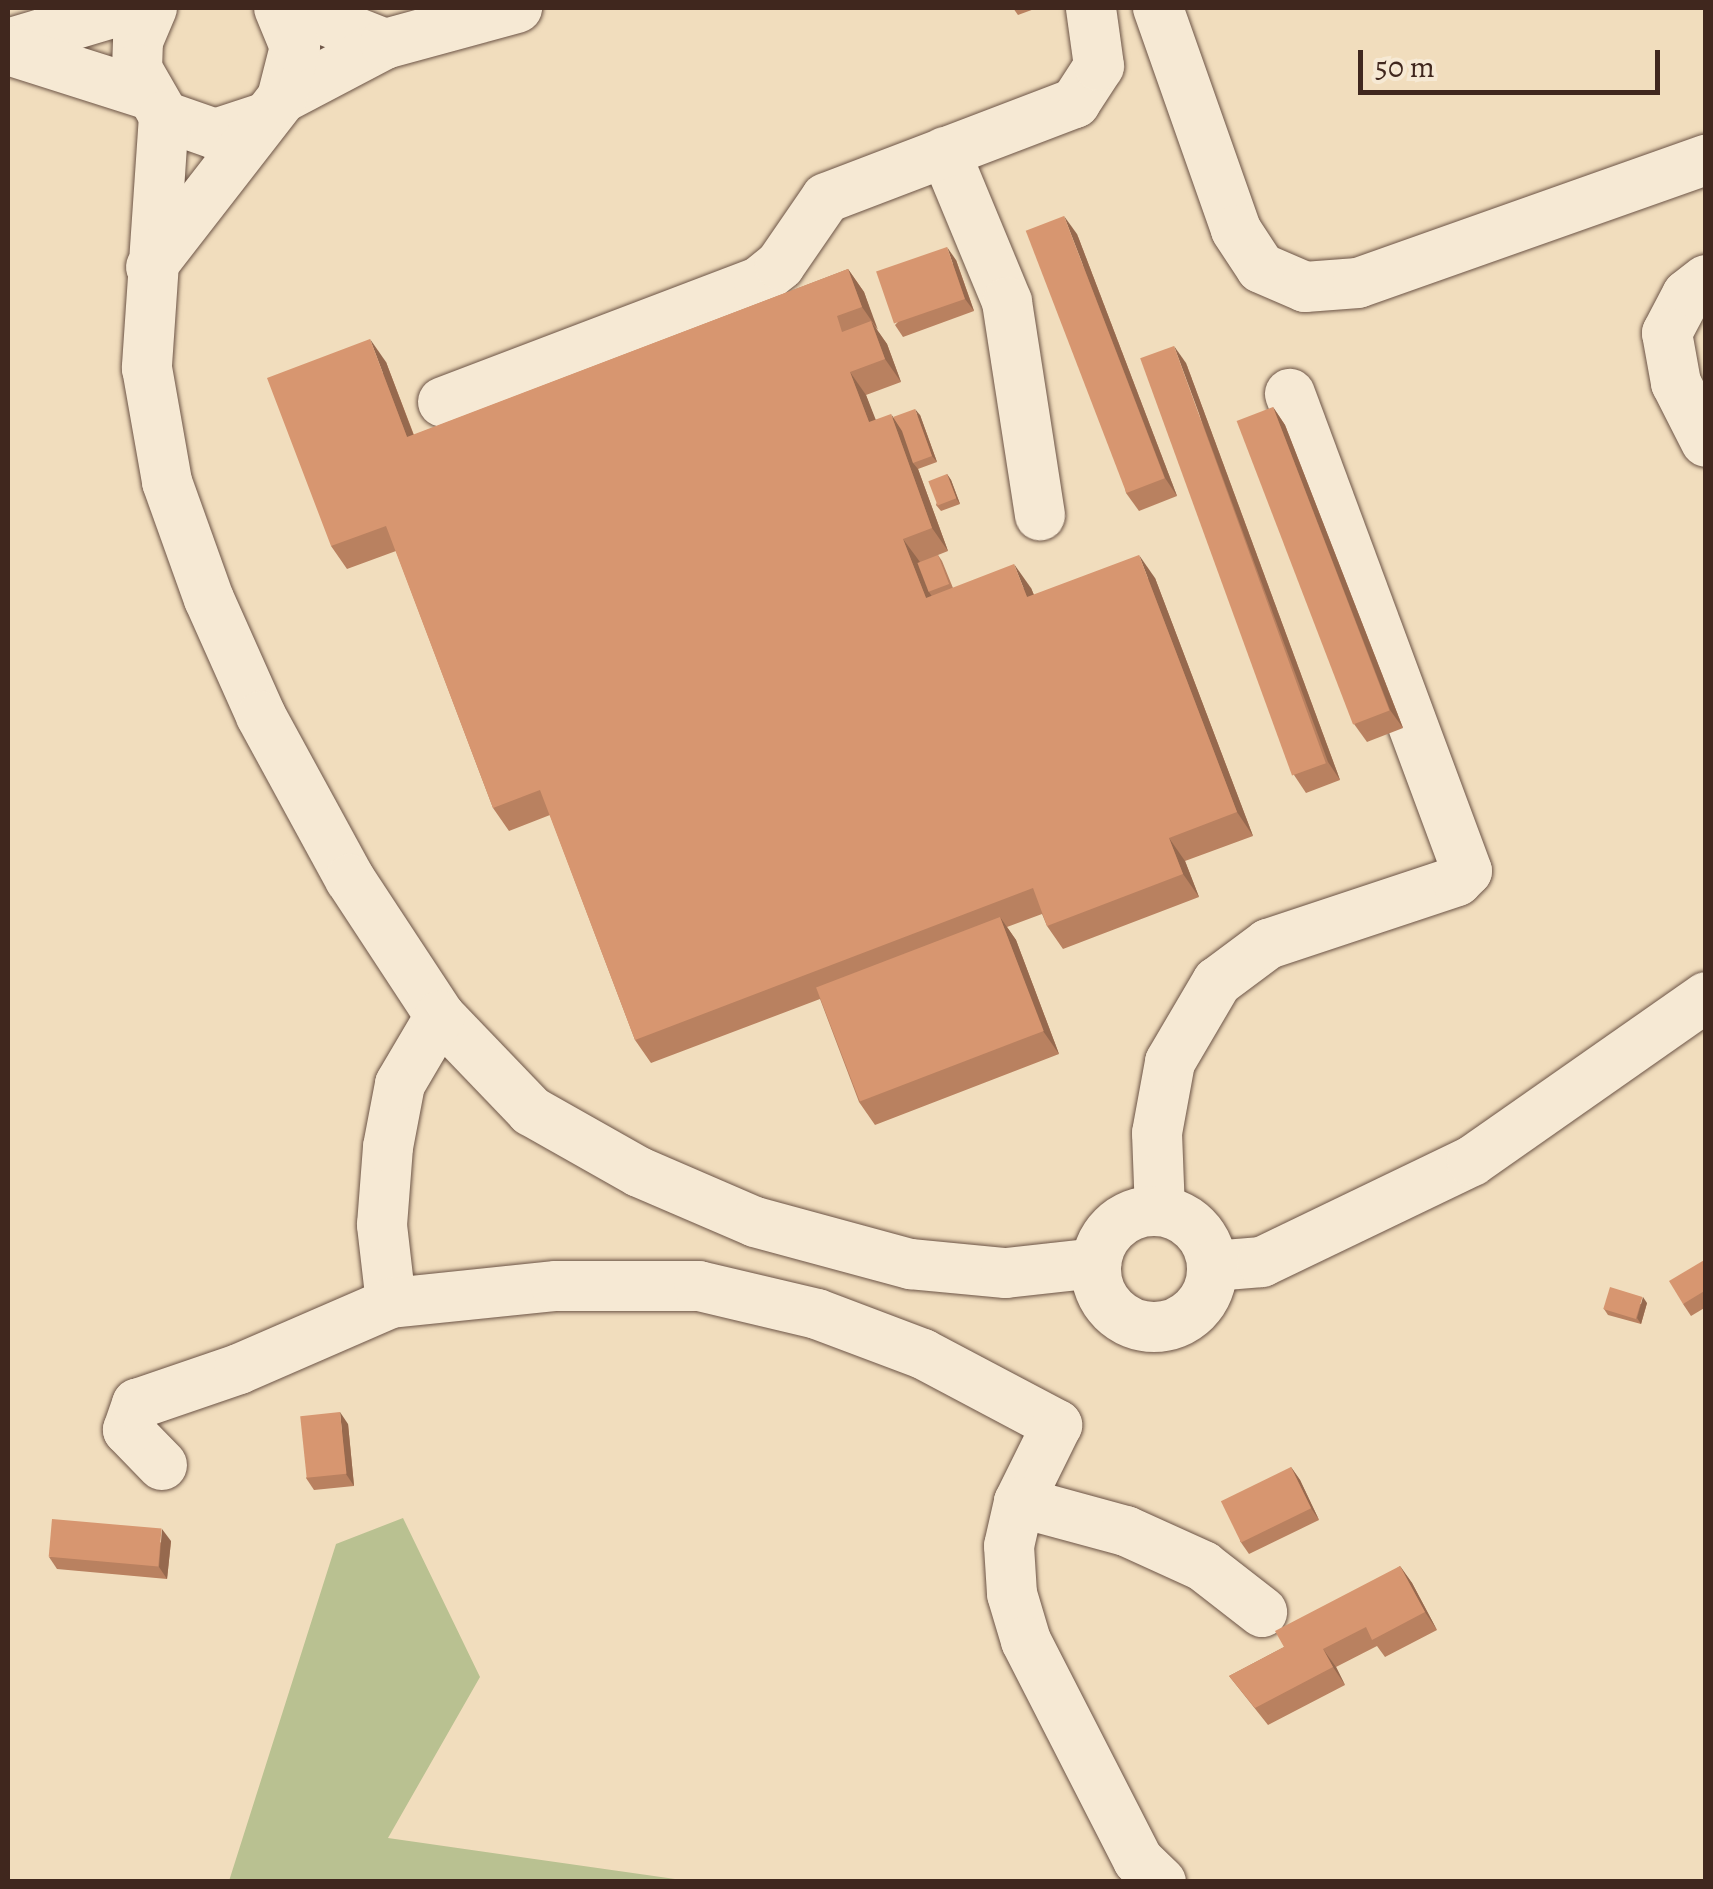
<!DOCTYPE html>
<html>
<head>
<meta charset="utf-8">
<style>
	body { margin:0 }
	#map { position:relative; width:1713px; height:1889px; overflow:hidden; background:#f1ddbd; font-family:Alegreya,serif }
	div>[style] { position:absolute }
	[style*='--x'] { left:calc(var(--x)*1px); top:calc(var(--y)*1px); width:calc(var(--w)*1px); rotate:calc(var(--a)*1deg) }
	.green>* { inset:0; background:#b9c191 }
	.roads { filter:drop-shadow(0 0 2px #6c5446) drop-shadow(0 0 2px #6c5446) }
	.minor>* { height:50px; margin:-25px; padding:0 25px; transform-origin:25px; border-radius:25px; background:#f6e9d4 }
	.minor>.ring { margin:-25px; padding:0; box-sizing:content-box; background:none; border:50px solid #f6e9d4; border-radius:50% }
	.wall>* { inset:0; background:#b98160 }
	.shaded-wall>* { inset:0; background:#96694e }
	.building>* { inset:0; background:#d79670; transform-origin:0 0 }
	span { translate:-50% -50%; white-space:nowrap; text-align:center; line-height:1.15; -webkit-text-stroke:9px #f6e9d4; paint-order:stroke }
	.frame { position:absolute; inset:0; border:10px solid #40271e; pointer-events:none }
	.scale { position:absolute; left:1358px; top:50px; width:302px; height:45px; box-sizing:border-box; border:5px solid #40271e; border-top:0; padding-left:12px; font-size:30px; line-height:35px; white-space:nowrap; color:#40271e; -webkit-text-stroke:8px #f6e9d4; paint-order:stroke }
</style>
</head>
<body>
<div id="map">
	<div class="green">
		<div style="clip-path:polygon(403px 1518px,480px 1677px,388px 1838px,689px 1881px,229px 1881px,336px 1544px)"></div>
	</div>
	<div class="roads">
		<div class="minor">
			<div style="--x:152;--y:8;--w:36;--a:113"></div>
			<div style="--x:138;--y:41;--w:28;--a:92"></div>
			<div style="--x:137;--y:69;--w:54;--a:60.1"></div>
			<div style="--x:164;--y:116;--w:54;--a:19.4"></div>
			<div style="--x:215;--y:134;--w:52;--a:-18.1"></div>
			<div style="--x:294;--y:8;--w:98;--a:21.6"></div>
			<div style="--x:1158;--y:8;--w:235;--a:70.6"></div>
			<div style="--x:1236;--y:230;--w:45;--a:56.7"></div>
			<div style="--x:1261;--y:268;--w:48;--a:23.4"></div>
			<div style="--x:1305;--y:287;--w:53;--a:-4.3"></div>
			<div style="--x:1358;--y:283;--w:369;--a:-19.5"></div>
			<div style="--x:8;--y:44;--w:126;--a:-16.6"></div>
			<div style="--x:8;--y:50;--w:146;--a:17.6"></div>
			<div style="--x:282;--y:98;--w:116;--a:-27.7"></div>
			<div style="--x:385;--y:44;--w:137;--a:-15.3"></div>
			<div style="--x:164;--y:116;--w:253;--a:93.9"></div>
			<div style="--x:147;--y:368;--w:116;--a:80"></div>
			<div style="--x:167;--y:482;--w:124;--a:70.3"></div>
			<div style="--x:209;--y:599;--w:128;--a:66"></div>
			<div style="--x:261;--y:716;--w:186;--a:61.4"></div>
			<div style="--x:350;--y:879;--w:164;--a:56.7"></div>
			<div style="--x:440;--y:1016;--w:132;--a:46.2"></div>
			<div style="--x:531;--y:1111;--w:124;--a:29.5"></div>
			<div style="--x:639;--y:1172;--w:126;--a:23.3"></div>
			<div style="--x:755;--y:1222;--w:161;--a:15.2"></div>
			<div style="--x:910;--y:1264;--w:96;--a:5.4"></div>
			<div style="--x:1006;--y:1273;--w:91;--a:-6.3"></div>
			<div style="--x:945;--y:152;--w:162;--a:67.5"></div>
			<div style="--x:1007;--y:302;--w:216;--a:81.2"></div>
			<div style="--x:151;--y:267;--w:214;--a:-52.2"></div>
			<div style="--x:282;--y:98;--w:53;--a:-75.7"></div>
			<div style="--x:295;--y:47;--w:42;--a:-112.3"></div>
			<div style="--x:1706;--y:280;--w:24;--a:142"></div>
			<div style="--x:1687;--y:295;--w:43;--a:117.8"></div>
			<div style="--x:1667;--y:333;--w:51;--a:79.8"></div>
			<div style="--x:1676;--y:383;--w:66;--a:63"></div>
			<div style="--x:443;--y:402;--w:338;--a:-20.8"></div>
			<div style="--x:759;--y:282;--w:27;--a:-39"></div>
			<div style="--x:780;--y:265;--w:81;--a:-55.5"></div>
			<div style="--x:826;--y:198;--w:267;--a:-20.9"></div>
			<div style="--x:1075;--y:103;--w:44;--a:-57"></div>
			<div style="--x:1099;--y:66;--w:59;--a:-97.9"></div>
			<div style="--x:1160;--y:1211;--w:78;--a:-92.2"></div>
			<div style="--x:1157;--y:1133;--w:72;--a:-79.6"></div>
			<div style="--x:1170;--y:1062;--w:93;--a:-59.6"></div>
			<div style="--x:1217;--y:982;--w:64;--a:-36.7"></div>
			<div style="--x:1268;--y:944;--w:199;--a:-18.4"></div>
			<div style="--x:1457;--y:881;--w:14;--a:-45"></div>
			<div style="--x:1467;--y:871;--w:509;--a:-110.36"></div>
			<div class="ring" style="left:1096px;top:1211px;width:66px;height:66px"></div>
			<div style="--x:1213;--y:1266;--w:49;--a:-4.7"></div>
			<div style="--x:1262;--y:1262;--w:233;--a:-25.7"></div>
			<div style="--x:1472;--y:1161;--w:286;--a:-35"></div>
			<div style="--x:391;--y:1303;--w:79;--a:-96.6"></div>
			<div style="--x:382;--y:1225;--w:78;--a:-85.6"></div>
			<div style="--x:388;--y:1147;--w:64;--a:-79.2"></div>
			<div style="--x:400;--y:1084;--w:79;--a:-59.5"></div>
			<div style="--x:162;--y:1465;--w:49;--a:-134.2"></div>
			<div style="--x:128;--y:1430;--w:28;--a:-71"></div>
			<div style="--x:137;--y:1404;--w:108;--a:-18.9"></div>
			<div style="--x:239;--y:1369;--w:166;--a:-23.5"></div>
			<div style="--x:391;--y:1303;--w:166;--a:-5.9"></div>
			<div style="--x:556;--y:1286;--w:143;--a:0"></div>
			<div style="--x:699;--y:1286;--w:121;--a:13.3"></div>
			<div style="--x:817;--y:1314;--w:113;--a:20.7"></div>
			<div style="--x:923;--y:1354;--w:152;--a:27.9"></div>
			<div style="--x:1057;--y:1425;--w:86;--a:116.3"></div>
			<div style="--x:1019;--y:1502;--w:45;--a:102.8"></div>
			<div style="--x:1009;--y:1546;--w:48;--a:86.4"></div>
			<div style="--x:1012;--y:1594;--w:49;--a:73.4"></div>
			<div style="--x:1026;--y:1641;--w:246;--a:62.9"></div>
			<div style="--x:1138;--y:1860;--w:32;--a:44"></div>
			<div style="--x:1019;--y:1502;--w:111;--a:15.2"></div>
			<div style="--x:1126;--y:1531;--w:85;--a:24.4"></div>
			<div style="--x:1203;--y:1566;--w:75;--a:37.9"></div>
		</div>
	</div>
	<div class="wall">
		<div style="clip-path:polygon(1013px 8px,1037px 8px,1018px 15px)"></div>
		<div style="clip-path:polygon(1077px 234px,1177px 496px,1139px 511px,1126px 493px)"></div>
		<div style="clip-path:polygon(956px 260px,974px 311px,903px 337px,895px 325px)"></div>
		<div style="clip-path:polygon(848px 269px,864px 292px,877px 330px,887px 344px,901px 382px,866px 395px,875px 420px,920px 415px,937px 462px,918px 469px,948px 551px,938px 555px,942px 561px,953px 588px,1031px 588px,1034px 595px,1155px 578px,1253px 836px,1185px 861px,1199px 897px,1063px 949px,1047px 926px,1042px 914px,1007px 927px,1016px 940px,1059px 1054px,875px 1125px,859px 1102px,820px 999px,651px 1063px,635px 1040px,550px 815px,509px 831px,493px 808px,396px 551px,347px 569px,331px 546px,386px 362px,414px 435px)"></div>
		<div style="clip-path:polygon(1186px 363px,1340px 780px,1306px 793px,1294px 775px)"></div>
		<div style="clip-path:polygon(1273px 407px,1285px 425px,1403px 728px,1367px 742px,1354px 724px)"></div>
		<div style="clip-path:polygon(947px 474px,951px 480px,960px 504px,941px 511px,936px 505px)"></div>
		<div style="clip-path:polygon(1706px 1259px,1706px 1307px,1691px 1316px,1683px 1304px)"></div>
		<div style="clip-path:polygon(1647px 1303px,1641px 1324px,1608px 1315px,1604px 1309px)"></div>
		<div style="clip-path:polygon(348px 1424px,354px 1486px,314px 1490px,306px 1478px)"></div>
		<div style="clip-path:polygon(1291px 1467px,1300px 1480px,1319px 1520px,1249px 1554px,1240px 1541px)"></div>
		<div style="clip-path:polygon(171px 1541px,167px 1579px,57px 1569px,49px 1557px)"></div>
		<div style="clip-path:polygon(1400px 1566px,1412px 1583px,1437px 1630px,1385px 1657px,1377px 1646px,1336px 1667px,1345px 1685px,1268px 1725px,1229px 1676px,1284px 1647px)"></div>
	</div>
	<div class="shaded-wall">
		<div style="clip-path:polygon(1064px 216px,1077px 234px,1177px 496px,1165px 478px)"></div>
		<div style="clip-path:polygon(947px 247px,956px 260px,974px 311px,965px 299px)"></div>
		<div style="clip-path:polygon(848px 269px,864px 292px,878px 330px,862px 307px)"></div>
		<div style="clip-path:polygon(871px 321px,887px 344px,901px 382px,885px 359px)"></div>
		<div style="clip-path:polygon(370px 339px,386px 362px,423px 460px,407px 437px)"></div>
		<div style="clip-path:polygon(1174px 346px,1186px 363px,1340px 780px,1328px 762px)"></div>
		<div style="clip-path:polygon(850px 372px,866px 395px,883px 438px,869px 422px)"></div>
		<div style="clip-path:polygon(1273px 407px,1285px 425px,1403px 728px,1390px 710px)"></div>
		<div style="clip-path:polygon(915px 409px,920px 415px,937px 462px,932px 456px)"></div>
		<div style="clip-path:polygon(891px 414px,907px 437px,913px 463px,918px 469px,948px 551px,932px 528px)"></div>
		<div style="clip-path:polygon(947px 474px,951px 480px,960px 504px,956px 498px)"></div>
		<div style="clip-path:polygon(903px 539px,920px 562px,929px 592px,933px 598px,926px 598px)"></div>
		<div style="clip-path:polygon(1139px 555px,1155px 578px,1253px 836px,1237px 812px)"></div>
		<div style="clip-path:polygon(1014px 564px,1031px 588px,1044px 620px,1027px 597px)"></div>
		<div style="clip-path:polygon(1169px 838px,1185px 861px,1199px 897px,1183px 874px)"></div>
		<div style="clip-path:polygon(1000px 917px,1016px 940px,1059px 1054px,1043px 1031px)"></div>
		<div style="clip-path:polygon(1643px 1297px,1647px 1303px,1641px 1324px,1637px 1318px)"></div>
		<div style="clip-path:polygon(340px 1412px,348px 1424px,354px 1486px,346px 1474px)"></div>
		<div style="clip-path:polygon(1291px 1467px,1300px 1480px,1319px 1520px,1311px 1508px)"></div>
		<div style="clip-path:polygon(162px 1529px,171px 1541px,167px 1579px,159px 1567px)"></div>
		<div style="clip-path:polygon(1400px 1566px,1412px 1583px,1437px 1630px,1425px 1612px)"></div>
		<div style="clip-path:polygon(1323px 1649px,1336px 1667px,1345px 1685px,1333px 1667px)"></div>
	</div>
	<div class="building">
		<div style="left:1064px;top:216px;width:281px;height:41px;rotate:69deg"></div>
		<div style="left:947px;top:247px;width:55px;height:75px;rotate:71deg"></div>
		<div style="clip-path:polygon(848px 269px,862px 307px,837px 316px,842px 332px,871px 321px,885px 359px,850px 372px,869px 422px,891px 414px,932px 528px,903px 539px,926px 598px,1014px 564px,1027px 597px,1139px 555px,1237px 812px,1169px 838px,1183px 874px,1047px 926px,1033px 888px,635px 1040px,540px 790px,493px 808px,386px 526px,331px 546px,267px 378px,370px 339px,407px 437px)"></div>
		<div style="left:1174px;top:346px;width:444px;height:36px;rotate:70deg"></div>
		<div style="left:1273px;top:407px;width:325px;height:39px;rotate:69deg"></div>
		<div style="clip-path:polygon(915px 409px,932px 456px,913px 463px,902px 431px,893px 417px)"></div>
		<div style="left:947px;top:474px;width:26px;height:20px;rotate:69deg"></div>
		<div style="left:938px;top:555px;width:31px;height:22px;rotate:69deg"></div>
		<div style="left:1000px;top:917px;width:122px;height:197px;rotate:69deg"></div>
		<div style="clip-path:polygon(1706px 1259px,1706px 1290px,1683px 1304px,1669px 1281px)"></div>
		<div style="left:1610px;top:1287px;width:34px;height:23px;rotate:17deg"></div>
		<div style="left:340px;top:1412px;width:62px;height:40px;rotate:84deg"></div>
		<div style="left:1291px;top:1467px;width:46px;height:78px;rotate:64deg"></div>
		<div style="left:52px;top:1519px;width:110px;height:38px;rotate:5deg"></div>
		<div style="clip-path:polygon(1400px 1566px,1425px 1612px,1372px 1640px,1366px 1627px,1323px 1649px,1333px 1667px,1255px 1708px,1229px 1676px,1284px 1647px,1275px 1631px)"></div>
	</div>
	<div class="frame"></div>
	<div class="scale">50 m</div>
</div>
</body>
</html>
